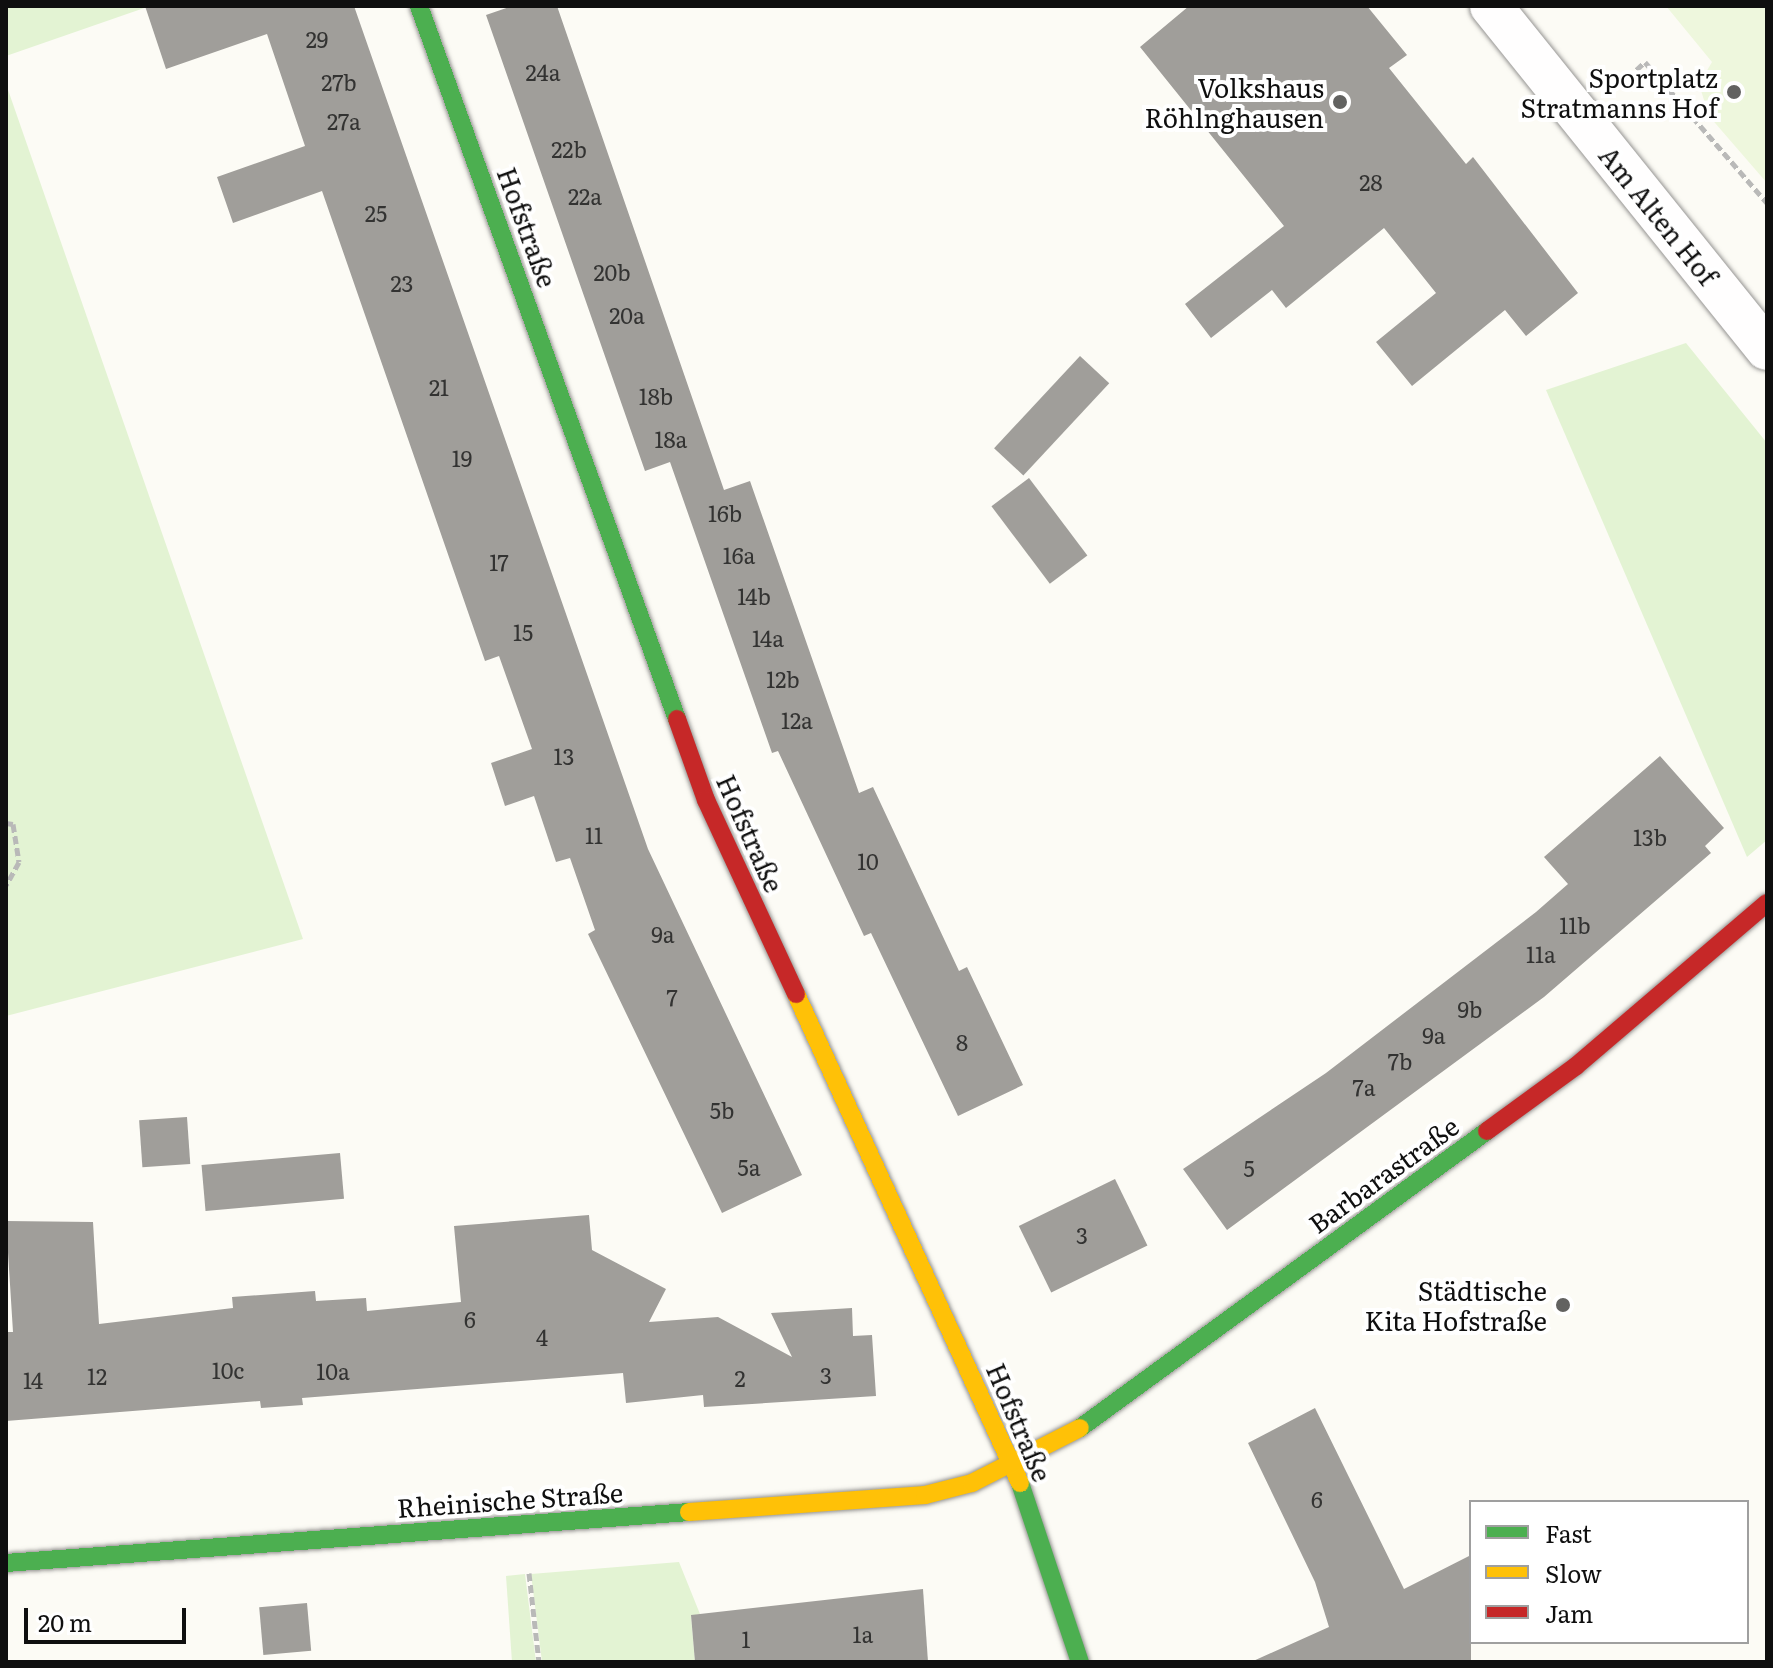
<!DOCTYPE html>
<html>
<head>
<meta charset="utf-8">
<style>
	body { margin:0 }
	#map { position:relative; width:1773px; height:1668px; overflow:hidden; background:#fcfbf5; font-family:Literata,serif }
	div>[style] { position:absolute }
	[style*='--x'] { left:calc(var(--x)*1px); top:calc(var(--y)*1px); width:calc(var(--w)*1px); rotate:calc(var(--a)*1deg) }
	.green>* { inset:0; background:#e3f3d3 }
	.pitch>* { inset:0; background:#eef7dd }
	.building>* { inset:0; background:#a09e9a; transform-origin:0 0 }
	.path>* { height:5px; margin-top:-2.5px; transform-origin:0; background:repeating-linear-gradient(90deg,#b9b9b8 0 8px,transparent 0 12px) }
	.roads { filter:drop-shadow(0 0 2px #969593) drop-shadow(0 0 2px #969593) }
	.street>* { height:42px; margin:-21px; padding:0 21px; transform-origin:21px; border-radius:21px; background:#fffefe }
	.fast>* { height:18px; margin:-9px; padding:0 9px; transform-origin:9px; border-radius:9px; background:#4caf50 }
	.slow>* { height:18px; margin:-9px; padding:0 9px; transform-origin:9px; border-radius:9px; background:#ffc107 }
	.jam>* { height:18px; margin:-9px; padding:0 9px; transform-origin:9px; border-radius:9px; background:#c62828 }
	.dots>* { width:22px; height:22px; translate:-50% -50%; box-sizing:border-box; border:4px solid #fff; border-radius:50% }
	span { translate:-50% -50%; white-space:nowrap; text-align:center; line-height:1.15; -webkit-text-stroke:8px #fff; paint-order:stroke }
	.number-label { font-size:22px; color:#333332 }
	.number-label span { -webkit-text-stroke-width:0 }
	.poi-label { font-size:26px; color:#0f0f0f }
	.right { translate:-100% -50%; text-align:right }
	.street-label { font-size:26px; color:#0f0f0f }
	.frame { position:absolute; inset:0; border:8px solid #0f0f0f; pointer-events:none }
	.legend { position:absolute; left:1469px; top:1500px; width:280px; height:144px; box-sizing:border-box; background:#fff; border:2px solid #9f9f9f; margin:0; padding:10px 14px; list-style:none; font-size:24px; color:#0f0f0f }
	.legend li { display:flex; align-items:center; gap:16px; height:40px }
	.legend b { width:40px; border:2px solid #9f9f9f }
	.scale { position:absolute; left:24px; top:1608px; width:162px; height:36px; box-sizing:border-box; border:4px solid #0f0f0f; border-top:0; padding-left:10px; font-size:24px; line-height:28px; white-space:nowrap; color:#0f0f0f; -webkit-text-stroke:6px #fff; paint-order:stroke }
</style>
</head>
<body>
<div id="map">
	<div class="green">
		<div style="clip-path:polygon(6px 6px,150px 6px,6px 56px)"></div>
		<div style="clip-path:polygon(6px 84px,303px 939px,6px 1016px)"></div>
		<div style="clip-path:polygon(1686px 343px,1767px 443px,1767px 840px,1747px 857px,1546px 390px)"></div>
		<div style="clip-path:polygon(679px 1562px,700px 1614px,691px 1616px,695px 1662px,542px 1662px,531px 1574px)"></div>
		<div style="clip-path:polygon(525px 1574px,536px 1662px,512px 1662px,506px 1576px)"></div>
	</div>
	<div class="pitch">
		<div style="clip-path:polygon(1666px 6px,1767px 6px,1767px 183px,1709px 116px,1699px 84px,1712px 62px)"></div>
	</div>
	<div class="building">
		<div style="clip-path:polygon(145px 6px,354px 6px,648px 849px,802px 1175px,722px 1213px,588px 934px,595px 930px,570px 858px,556px 862px,534px 796px,505px 806px,491px 763px,532px 749px,499px 656px,485px 661px,322px 191px,233px 223px,217px 177px,305px 146px,267px 34px,166px 69px)"></div>
		<div style="clip-path:polygon(512px 6px,557px 6px,724px 490px,750px 481px,859px 793px,873px 787px,959px 971px,967px 967px,1023px 1085px,958px 1116px,871px 933px,864px 936px,778px 751px,772px 753px,670px 462px,645px 471px,486px 15px)"></div>
		<div style="clip-path:polygon(1189px 6px,1367px 6px,1407px 55px,1389px 68px,1466px 164px,1473px 157px,1578px 293px,1526px 336px,1505px 310px,1412px 386px,1376px 342px,1436px 293px,1384px 228px,1286px 308px,1272px 290px,1211px 338px,1185px 304px,1284px 226px,1140px 47px)"></div>
		<div style="left:1080px;top:356px;width:40px;height:126px;rotate:43deg"></div>
		<div style="left:1029px;top:478px;width:97px;height:47px;rotate:53deg"></div>
		<div style="clip-path:polygon(1660px 756px,1724px 828px,1705px 846px,1711px 853px,1544px 997px,1227px 1230px,1183px 1169px,1326px 1073px,1536px 912px,1568px 884px,1544px 857px)"></div>
		<div style="left:187px;top:1117px;width:47px;height:48px;rotate:86deg"></div>
		<div style="left:340px;top:1153px;width:46px;height:139px;rotate:85deg"></div>
		<div style="left:1115px;top:1179px;width:74px;height:107px;rotate:64deg"></div>
		<div style="clip-path:polygon(589px 1215px,592px 1250px,666px 1289px,649px 1322px,718px 1317px,792px 1357px,771px 1313px,852px 1308px,853px 1336px,872px 1335px,876px 1396px,704px 1407px,703px 1395px,626px 1403px,623px 1373px,302px 1398px,303px 1405px,261px 1408px,260px 1401px,6px 1421px,6px 1332px,13px 1332px,6px 1221px,93px 1222px,99px 1324px,233px 1308px,232px 1297px,315px 1291px,316px 1301px,366px 1298px,367px 1311px,461px 1302px,454px 1226px)"></div>
		<div style="clip-path:polygon(1315px 1408px,1404px 1589px,1471px 1555px,1471px 1662px,1251px 1662px,1329px 1627px,1315px 1582px,1248px 1443px)"></div>
		<div style="clip-path:polygon(923px 1589px,928px 1662px,695px 1662px,691px 1615px)"></div>
		<div style="left:307px;top:1603px;width:48px;height:48px;rotate:85deg"></div>
	</div>
	<div class="path">
		<div style="--x:1619;--y:86;--w:35;--a:-43"></div>
		<div style="--x:1645;--y:62;--w:186;--a:49.1"></div>
		<div style="--x:6;--y:823;--w:7;--a:8"></div>
		<div style="--x:13;--y:824;--w:38;--a:81"></div>
		<div style="--x:19;--y:862;--w:26;--a:119"></div>
		<div style="--x:529;--y:1573;--w:90;--a:83.6"></div>
	</div>
	<div class="roads">
		<div class="street">
			<div style="--x:1491;--y:6;--w:440;--a:51.2"></div>
		</div>
		<div class="fast">
			<div style="--x:419;--y:6;--w:758;--a:70.11"></div>
			<div style="--x:1080;--y:1428;--w:504;--a:-36.12"></div>
			<div style="--x:1020;--y:1483;--w:189;--a:71.5"></div>
			<div style="--x:6;--y:1563;--w:685;--a:-4.27"></div>
		</div>
		<div class="slow">
			<div style="--x:796;--y:994;--w:538;--a:65.39"></div>
			<div style="--x:689;--y:1512;--w:237;--a:-4.1"></div>
			<div style="--x:925;--y:1495;--w:49;--a:-14.3"></div>
			<div style="--x:972;--y:1483;--w:121;--a:-27"></div>
		</div>
		<div class="jam">
			<div style="--x:677;--y:719;--w:86;--a:70.3"></div>
			<div style="--x:706;--y:800;--w:214;--a:65.1"></div>
			<div style="--x:1487;--y:1131;--w:110;--a:-36.1"></div>
			<div style="--x:1576;--y:1066;--w:251;--a:-40.5"></div>
		</div>
	</div>
	<div class="dots">
		<div style="left:1734px;top:92px;background:#626260"></div>
		<div style="left:1340px;top:102px;background:#626260"></div>
		<div style="left:1563px;top:1305px;background:#626260"></div>
	</div>
	<div class="number-label">
		<span style="left:317px;top:39px">29</span>
		<span style="left:543px;top:72px">24a</span>
		<span style="left:339px;top:82px">27b</span>
		<span style="left:344px;top:121px">27a</span>
		<span style="left:569px;top:149px">22b</span>
		<span style="left:1371px;top:182px">28</span>
		<span style="left:585px;top:196px">22a</span>
		<span style="left:376px;top:213px">25</span>
		<span style="left:612px;top:272px">20b</span>
		<span style="left:402px;top:283px">23</span>
		<span style="left:627px;top:315px">20a</span>
		<span style="left:439px;top:387px">21</span>
		<span style="left:656px;top:396px">18b</span>
		<span style="left:671px;top:439px">18a</span>
		<span style="left:462px;top:458px">19</span>
		<span style="left:725px;top:513px">16b</span>
		<span style="left:739px;top:555px">16a</span>
		<span style="left:499px;top:562px">17</span>
		<span style="left:754px;top:596px">14b</span>
		<span style="left:523px;top:632px">15</span>
		<span style="left:768px;top:638px">14a</span>
		<span style="left:783px;top:679px">12b</span>
		<span style="left:797px;top:720px">12a</span>
		<span style="left:564px;top:756px">13</span>
		<span style="left:594px;top:835px">11</span>
		<span style="left:1650px;top:837px">13b</span>
		<span style="left:868px;top:861px">10</span>
		<span style="left:1575px;top:925px">11b</span>
		<span style="left:663px;top:934px">9a</span>
		<span style="left:1541px;top:954px">11a</span>
		<span style="left:672px;top:997px">7</span>
		<span style="left:1470px;top:1009px">9b</span>
		<span style="left:1434px;top:1035px">9a</span>
		<span style="left:962px;top:1042px">8</span>
		<span style="left:1400px;top:1061px">7b</span>
		<span style="left:1364px;top:1087px">7a</span>
		<span style="left:722px;top:1110px">5b</span>
		<span style="left:749px;top:1167px">5a</span>
		<span style="left:1249px;top:1168px">5</span>
		<span style="left:1082px;top:1235px">3</span>
		<span style="left:470px;top:1319px">6</span>
		<span style="left:542px;top:1337px">4</span>
		<span style="left:228px;top:1370px">10c</span>
		<span style="left:333px;top:1371px">10a</span>
		<span style="left:826px;top:1375px">3</span>
		<span style="left:97px;top:1376px">12</span>
		<span style="left:740px;top:1378px">2</span>
		<span style="left:33px;top:1380px">14</span>
		<span style="left:1317px;top:1499px">6</span>
		<span style="left:863px;top:1634px">1a</span>
		<span style="left:746px;top:1639px">1</span>
	</div>
	<div class="poi-label">
		<span class="right" style="left:1718px;top:92px">Sportplatz<br>Stratmanns Hof</span>
		<span class="right" style="left:1324px;top:102px">Volkshaus<br>Röhlnghausen</span>
		<span class="right" style="left:1547px;top:1305px">Städtische<br>Kita Hofstraße</span>
	</div>
	<div class="street-label">
		<span style="left:1659px;top:215px;rotate:51deg">Am Alten Hof</span>
		<span style="left:528px;top:227px;rotate:70deg">Hofstraße</span>
		<span style="left:751px;top:833px;rotate:66deg">Hofstraße</span>
		<span style="left:1383px;top:1174px;rotate:-36deg">Barbarastraße</span>
		<span style="left:1020px;top:1422px;rotate:67deg">Hofstraße</span>
		<span style="left:510px;top:1499px;rotate:-4deg">Rheinische Straße</span>
	</div>
	<div class="frame"></div>
	<ul class="legend">
	<li><b style="height:10px;background:#4caf50"></b>Fast</li>
	<li><b style="height:10px;background:#ffc107"></b>Slow</li>
	<li><b style="height:10px;background:#c62828"></b>Jam</li>
	</ul>
	<div class="scale">20 m</div>
</div>
</body>
</html>
